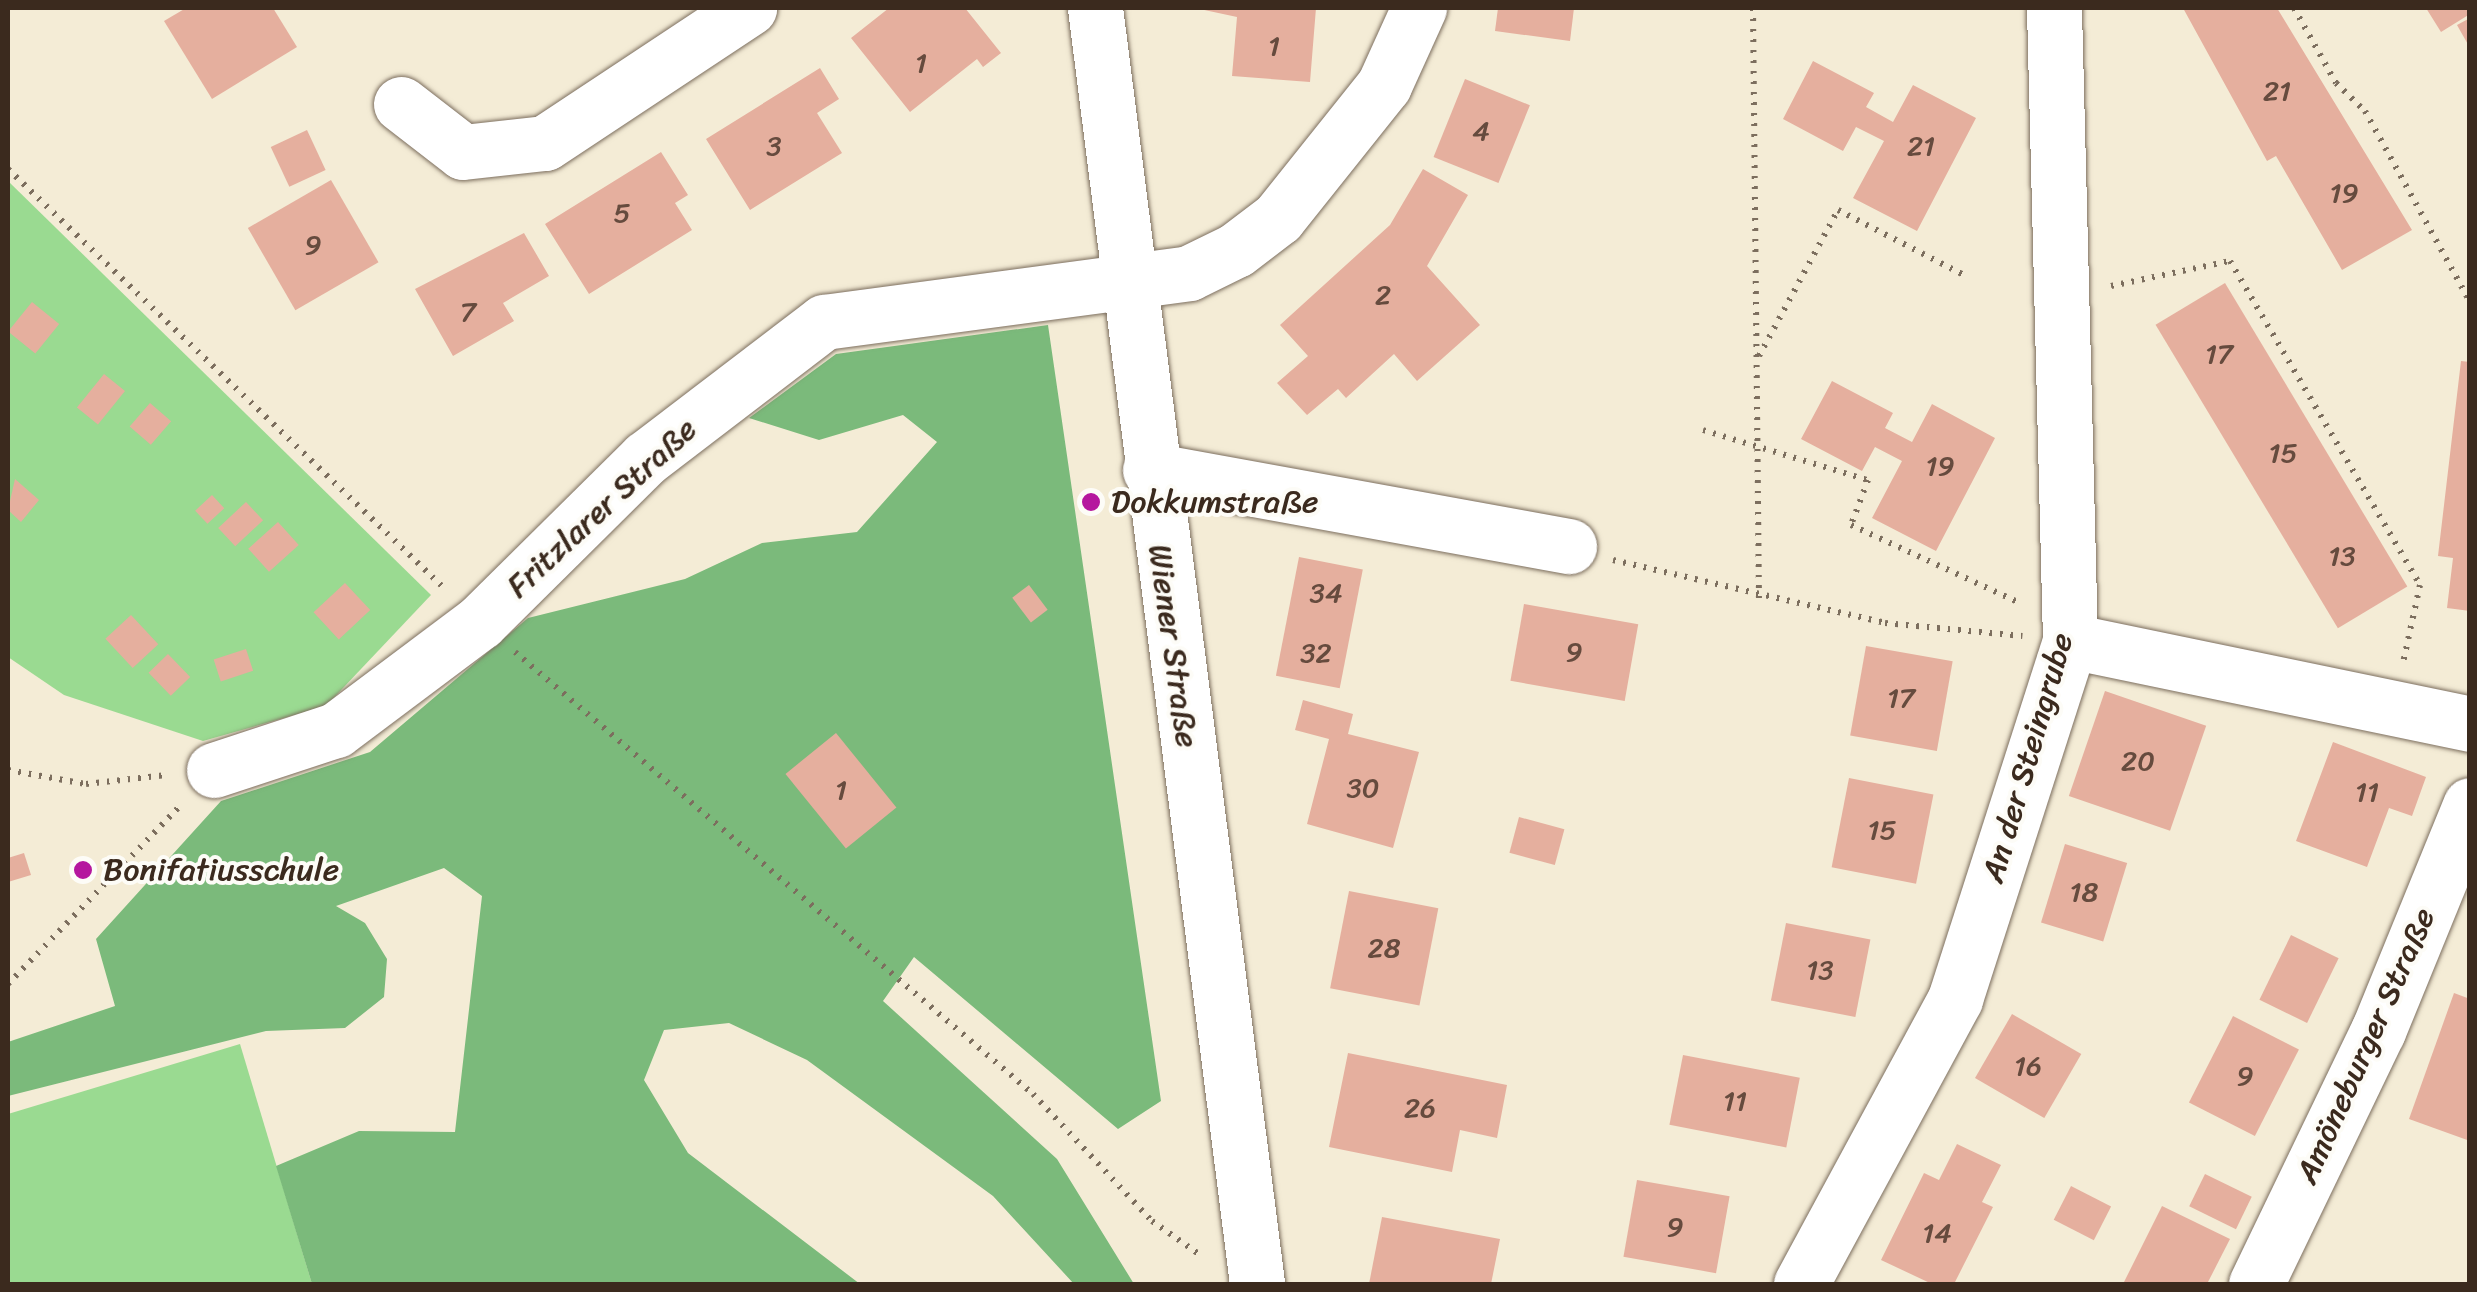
<!DOCTYPE html>
<html>
<head>
<meta charset="utf-8">
<style>
	body { margin:0 }
	#map { position:relative; width:2477px; height:1292px; overflow:hidden; background:#f4ecd6; font-family:Sriracha,sans-serif }
	div>[style] { position:absolute }
	[style*='--x'] { left:calc(var(--x)*1px); top:calc(var(--y)*1px); width:calc(var(--w)*1px); rotate:calc(var(--a)*1deg) }
	.green>* { inset:0; background:#9ada91 }
	.forest>* { inset:0; background:#7bba7b }
	.building>* { inset:0; background:#e5af9e; transform-origin:0 0 }
	.path>* { height:6px; margin-top:-3px; transform-origin:0; background:repeating-linear-gradient(90deg,#7c6e5e 0 2.5px,transparent 0 10.5px) }
	.roads { filter:drop-shadow(0 0 2px #7c6e5e) drop-shadow(0 0 2px #7c6e5e) }
	.minor>* { height:55px; margin:-27.5px; padding:0 27.5px; transform-origin:27.5px; border-radius:27.5px; background:#fff }
	.dots>* { width:28px; height:28px; translate:-50% -50%; box-sizing:border-box; border:5px solid #fdfcf7; border-radius:50% }
	span { translate:-50% -50%; white-space:nowrap; text-align:center; line-height:1.15; -webkit-text-stroke:8px #fdfcf7; paint-order:stroke }
	.number-label { font-size:28px; color:#664b3e }
	.number-label span { -webkit-text-stroke-width:0 }
	.poi-label { font-size:32px; color:#3b2a1e }
	.left { translate:0 -50%; text-align:left }
	.street-label { font-size:32px; color:#3b2a1e }
	.frame { position:absolute; inset:0; border:10px solid #3b2a1e; pointer-events:none }
</style>
</head>
<body>
<div id="map">
	<div class="green">
		<div style="clip-path:polygon(8px 181px,431px 595px,326px 706px,203px 741px,64px 695px,8px 657px)"></div>
		<div style="clip-path:polygon(240px 1044px,312px 1284px,8px 1284px,8px 1114px)"></div>
	</div>
	<div class="forest">
		<div style="clip-path:polygon(1048px 325px,1161px 1101px,1118px 1129px,914px 957px,883px 1001px,1057px 1159px,1134px 1284px,1074px 1284px,993px 1196px,807px 1060px,729px 1023px,664px 1030px,644px 1080px,688px 1153px,860px 1284px,312px 1284px,276px 1166px,359px 1131px,455px 1132px,482px 896px,444px 868px,336px 906px,365px 923px,387px 959px,384px 997px,345px 1028px,266px 1031px,8px 1096px,8px 1042px,115px 1006px,96px 939px,221px 801px,370px 752px,528px 618px,685px 579px,762px 543px,857px 532px,937px 442px,903px 415px,819px 440px,749px 418px,836px 354px)"></div>
	</div>
	<div class="building">
		<div style="clip-path:polygon(186px 8px,273px 8px,297px 47px,212px 99px,164px 21px)"></div>
		<div style="clip-path:polygon(889px 8px,965px 8px,1001px 53px,983px 67px,977px 59px,910px 112px,851px 38px)"></div>
		<div style="clip-path:polygon(1195px 8px,1316px 8px,1310px 82px,1232px 76px,1237px 17px)"></div>
		<div style="clip-path:polygon(1498px 8px,1574px 8px,1570px 41px,1495px 31px)"></div>
		<div style="clip-path:polygon(2183px 8px,2277px 8px,2412px 230px,2342px 270px,2276px 156px,2267px 161px)"></div>
		<div style="clip-path:polygon(2426px 8px,2470px 8px,2470px 14px,2441px 32px)"></div>
		<div style="clip-path:polygon(2470px 18px,2470px 48px,2457px 25px)"></div>
		<div style="clip-path:polygon(1813px 61px,1874px 93px,1866px 107px,1893px 122px,1913px 85px,1976px 118px,1917px 231px,1853px 198px,1884px 141px,1856px 127px,1843px 151px,1783px 119px)"></div>
		<div style="clip-path:polygon(820px 68px,839px 99px,817px 113px,842px 153px,750px 210px,706px 139px)"></div>
		<div style="left:1465px;top:79px;width:70px;height:84px;rotate:22deg"></div>
		<div style="left:307px;top:130px;width:44px;height:40px;rotate:65deg"></div>
		<div style="clip-path:polygon(661px 152px,688px 195px,675px 203px,692px 230px,589px 294px,545px 224px)"></div>
		<div style="clip-path:polygon(1423px 169px,1468px 195px,1427px 266px,1480px 325px,1417px 381px,1394px 354px,1346px 398px,1338px 389px,1307px 415px,1277px 383px,1308px 356px,1280px 325px,1390px 225px)"></div>
		<div style="left:331px;top:180px;width:95px;height:96px;rotate:60deg"></div>
		<div style="clip-path:polygon(524px 233px,549px 276px,503px 303px,514px 321px,453px 356px,415px 289px)"></div>
		<div style="left:2225px;top:283px;width:354px;height:81px;rotate:59deg"></div>
		<div style="left:32px;top:302px;width:35px;height:38px;rotate:39deg"></div>
		<div style="clip-path:polygon(2461px 361px,2470px 362px,2470px 611px,2447px 608px,2453px 558px,2438px 556px)"></div>
		<div style="left:104px;top:374px;width:27px;height:43px;rotate:39deg"></div>
		<div style="clip-path:polygon(1832px 381px,1893px 413px,1885px 428px,1912px 442px,1932px 404px,1995px 438px,1936px 551px,1872px 518px,1902px 461px,1875px 447px,1862px 471px,1801px 439px)"></div>
		<div style="left:150px;top:403px;width:28px;height:31px;rotate:41deg"></div>
		<div style="clip-path:polygon(15px 479px,39px 500px,21px 522px,8px 510px)"></div>
		<div style="left:212px;top:495px;width:18px;height:23px;rotate:47deg"></div>
		<div style="left:246px;top:502px;width:25px;height:38px;rotate:47deg"></div>
		<div style="left:278px;top:522px;width:31px;height:40px;rotate:48deg"></div>
		<div style="left:1299px;top:557px;width:65px;height:121px;rotate:11deg"></div>
		<div style="left:345px;top:583px;width:37px;height:43px;rotate:47deg"></div>
		<div style="left:1029px;top:585px;width:31px;height:21px;rotate:53deg"></div>
		<div style="left:1524px;top:604px;width:116px;height:78px;rotate:10deg"></div>
		<div style="left:131px;top:615px;width:40px;height:35px;rotate:47deg"></div>
		<div style="left:1866px;top:646px;width:88px;height:91px;rotate:10deg"></div>
		<div style="left:246px;top:649px;width:23px;height:34px;rotate:72deg"></div>
		<div style="left:168px;top:654px;width:32px;height:27px;rotate:46deg"></div>
		<div style="left:2105px;top:691px;width:107px;height:111px;rotate:19deg"></div>
		<div style="clip-path:polygon(1303px 700px,1353px 714px,1348px 734px,1419px 752px,1393px 848px,1307px 824px,1329px 739px,1295px 730px)"></div>
		<div style="left:836px;top:733px;width:96px;height:65px;rotate:51deg"></div>
		<div style="clip-path:polygon(2333px 742px,2426px 777px,2412px 816px,2389px 808px,2367px 867px,2296px 841px)"></div>
		<div style="left:1849px;top:778px;width:86px;height:91px;rotate:11deg"></div>
		<div style="left:1519px;top:817px;width:47px;height:37px;rotate:15deg"></div>
		<div style="left:2065px;top:844px;width:65px;height:82px;rotate:17deg"></div>
		<div style="clip-path:polygon(24px 853px,31px 875px,8px 882px,8px 858px)"></div>
		<div style="left:1349px;top:891px;width:91px;height:99px;rotate:11deg"></div>
		<div style="left:1786px;top:923px;width:86px;height:79px;rotate:11deg"></div>
		<div style="left:2291px;top:935px;width:53px;height:72px;rotate:26deg"></div>
		<div style="clip-path:polygon(2454px 993px,2470px 999px,2470px 1141px,2409px 1119px)"></div>
		<div style="left:2012px;top:1014px;width:80px;height:74px;rotate:30deg"></div>
		<div style="left:2233px;top:1016px;width:74px;height:97px;rotate:27deg"></div>
		<div style="clip-path:polygon(1348px 1053px,1507px 1085px,1497px 1138px,1460px 1130px,1452px 1172px,1329px 1147px)"></div>
		<div style="left:1683px;top:1055px;width:119px;height:71px;rotate:11deg"></div>
		<div style="clip-path:polygon(1957px 1144px,2001px 1165px,1982px 1202px,1993px 1207px,1954px 1284px,1932px 1284px,1881px 1260px,1924px 1173px,1939px 1180px)"></div>
		<div style="left:2205px;top:1174px;width:52px;height:36px;rotate:26deg"></div>
		<div style="left:1637px;top:1180px;width:94px;height:78px;rotate:10deg"></div>
		<div style="left:2071px;top:1186px;width:45px;height:38px;rotate:27deg"></div>
		<div style="clip-path:polygon(2162px 1206px,2230px 1239px,2207px 1284px,2123px 1284px)"></div>
		<div style="clip-path:polygon(1382px 1217px,1500px 1239px,1491px 1284px,1369px 1284px)"></div>
	</div>
	<div class="path">
		<div style="--x:1753;--y:8;--w:590;--a:89.42"></div>
		<div style="--x:2294;--y:8;--w:86;--a:60.8"></div>
		<div style="--x:2336;--y:83;--w:40;--a:44"></div>
		<div style="--x:2365;--y:111;--w:218;--a:61.2"></div>
		<div style="--x:8;--y:169;--w:603;--a:43.86"></div>
		<div style="--x:2111;--y:286;--w:122;--a:-11.9"></div>
		<div style="--x:2230;--y:261;--w:376;--a:59.6"></div>
		<div style="--x:2420;--y:585;--w:80;--a:102.3"></div>
		<div style="--x:1759;--y:356;--w:166;--a:-61.6"></div>
		<div style="--x:1838;--y:210;--w:140;--a:27.3"></div>
		<div style="--x:1703;--y:430;--w:172;--a:16.9"></div>
		<div style="--x:1868;--y:480;--w:48;--a:110.7"></div>
		<div style="--x:1851;--y:525;--w:186;--a:24.8"></div>
		<div style="--x:1613;--y:560;--w:279;--a:13"></div>
		<div style="--x:1885;--y:623;--w:138;--a:5.4"></div>
		<div style="--x:515;--y:652;--w:681;--a:40.47"></div>
		<div style="--x:1033;--y:1094;--w:174;--a:46.9"></div>
		<div style="--x:1152;--y:1221;--w:62;--a:35.2"></div>
		<div style="--x:8;--y:770;--w:79;--a:10.2"></div>
		<div style="--x:86;--y:784;--w:81;--a:-6.4"></div>
		<div style="--x:8;--y:984;--w:248;--a:-46"></div>
	</div>
	<div class="roads">
		<div class="minor">
			<div style="--x:1095;--y:8;--w:1286;--a:82.76"></div>
			<div style="--x:401;--y:104;--w:78;--a:37.7"></div>
			<div style="--x:463;--y:152;--w:82;--a:-6.3"></div>
			<div style="--x:545;--y:143;--w:245;--a:-33.5"></div>
			<div style="--x:1150;--y:470;--w:426;--a:10.3"></div>
			<div style="--x:2070;--y:641;--w:409;--a:11.7"></div>
			<div style="--x:214;--y:770;--w:128;--a:-18.2"></div>
			<div style="--x:336;--y:730;--w:180;--a:-36.9"></div>
			<div style="--x:480;--y:622;--w:233;--a:-44.7"></div>
			<div style="--x:646;--y:458;--w:224;--a:-37.4"></div>
			<div style="--x:824;--y:322;--w:368;--a:-7.6"></div>
			<div style="--x:1189;--y:273;--w:52;--a:-26.1"></div>
			<div style="--x:1236;--y:250;--w:53;--a:-37.3"></div>
			<div style="--x:1278;--y:218;--w:170;--a:-51.4"></div>
			<div style="--x:1384;--y:85;--w:85;--a:-65.6"></div>
			<div style="--x:1801;--y:1284;--w:324;--a:-61.6"></div>
			<div style="--x:1955;--y:999;--w:376;--a:-72.2"></div>
			<div style="--x:2070;--y:641;--w:633;--a:-91.45"></div>
			<div style="--x:2256;--y:1284;--w:281;--a:-64.3"></div>
			<div style="--x:2378;--y:1031;--w:244;--a:-67.8"></div>
		</div>
	</div>
	<div class="dots">
		<div style="left:1091px;top:502px;background:#b5179e"></div>
		<div style="left:83px;top:870px;background:#b5179e"></div>
	</div>
	<div class="number-label">
		<span style="left:1274px;top:46px">1</span>
		<span style="left:921px;top:63px">1</span>
		<span style="left:2277px;top:91px">21</span>
		<span style="left:1481px;top:131px">4</span>
		<span style="left:774px;top:146px">3</span>
		<span style="left:1921px;top:146px">21</span>
		<span style="left:2344px;top:193px">19</span>
		<span style="left:622px;top:213px">5</span>
		<span style="left:313px;top:245px">9</span>
		<span style="left:1383px;top:295px">2</span>
		<span style="left:468px;top:312px">7</span>
		<span style="left:2219px;top:354px">17</span>
		<span style="left:2283px;top:453px">15</span>
		<span style="left:1940px;top:466px">19</span>
		<span style="left:2342px;top:556px">13</span>
		<span style="left:1326px;top:593px">34</span>
		<span style="left:1574px;top:652px">9</span>
		<span style="left:1316px;top:653px">32</span>
		<span style="left:1901px;top:698px">17</span>
		<span style="left:2138px;top:761px">20</span>
		<span style="left:1363px;top:788px">30</span>
		<span style="left:841px;top:790px">1</span>
		<span style="left:2367px;top:792px">11</span>
		<span style="left:1882px;top:830px">15</span>
		<span style="left:2084px;top:892px">18</span>
		<span style="left:1384px;top:948px">28</span>
		<span style="left:1820px;top:970px">13</span>
		<span style="left:2028px;top:1066px">16</span>
		<span style="left:2245px;top:1076px">9</span>
		<span style="left:1735px;top:1101px">11</span>
		<span style="left:1420px;top:1108px">26</span>
		<span style="left:1675px;top:1227px">9</span>
		<span style="left:1937px;top:1233px">14</span>
	</div>
	<div class="poi-label">
		<span class="left" style="left:1111px;top:502px">Dokkumstraße</span>
		<span class="left" style="left:103px;top:870px">Bonifatiusschule</span>
	</div>
	<div class="street-label">
		<span style="left:602px;top:508px;rotate:-43deg">Fritzlarer Straße</span>
		<span style="left:1173px;top:646px;rotate:82deg">Wiener Straße</span>
		<span style="left:2028px;top:758px;rotate:-74deg">An der Steingrube</span>
		<span style="left:2366px;top:1046px;rotate:-66deg">Amöneburger Straße</span>
	</div>
	<div class="frame"></div>
</div>
</body>
</html>
